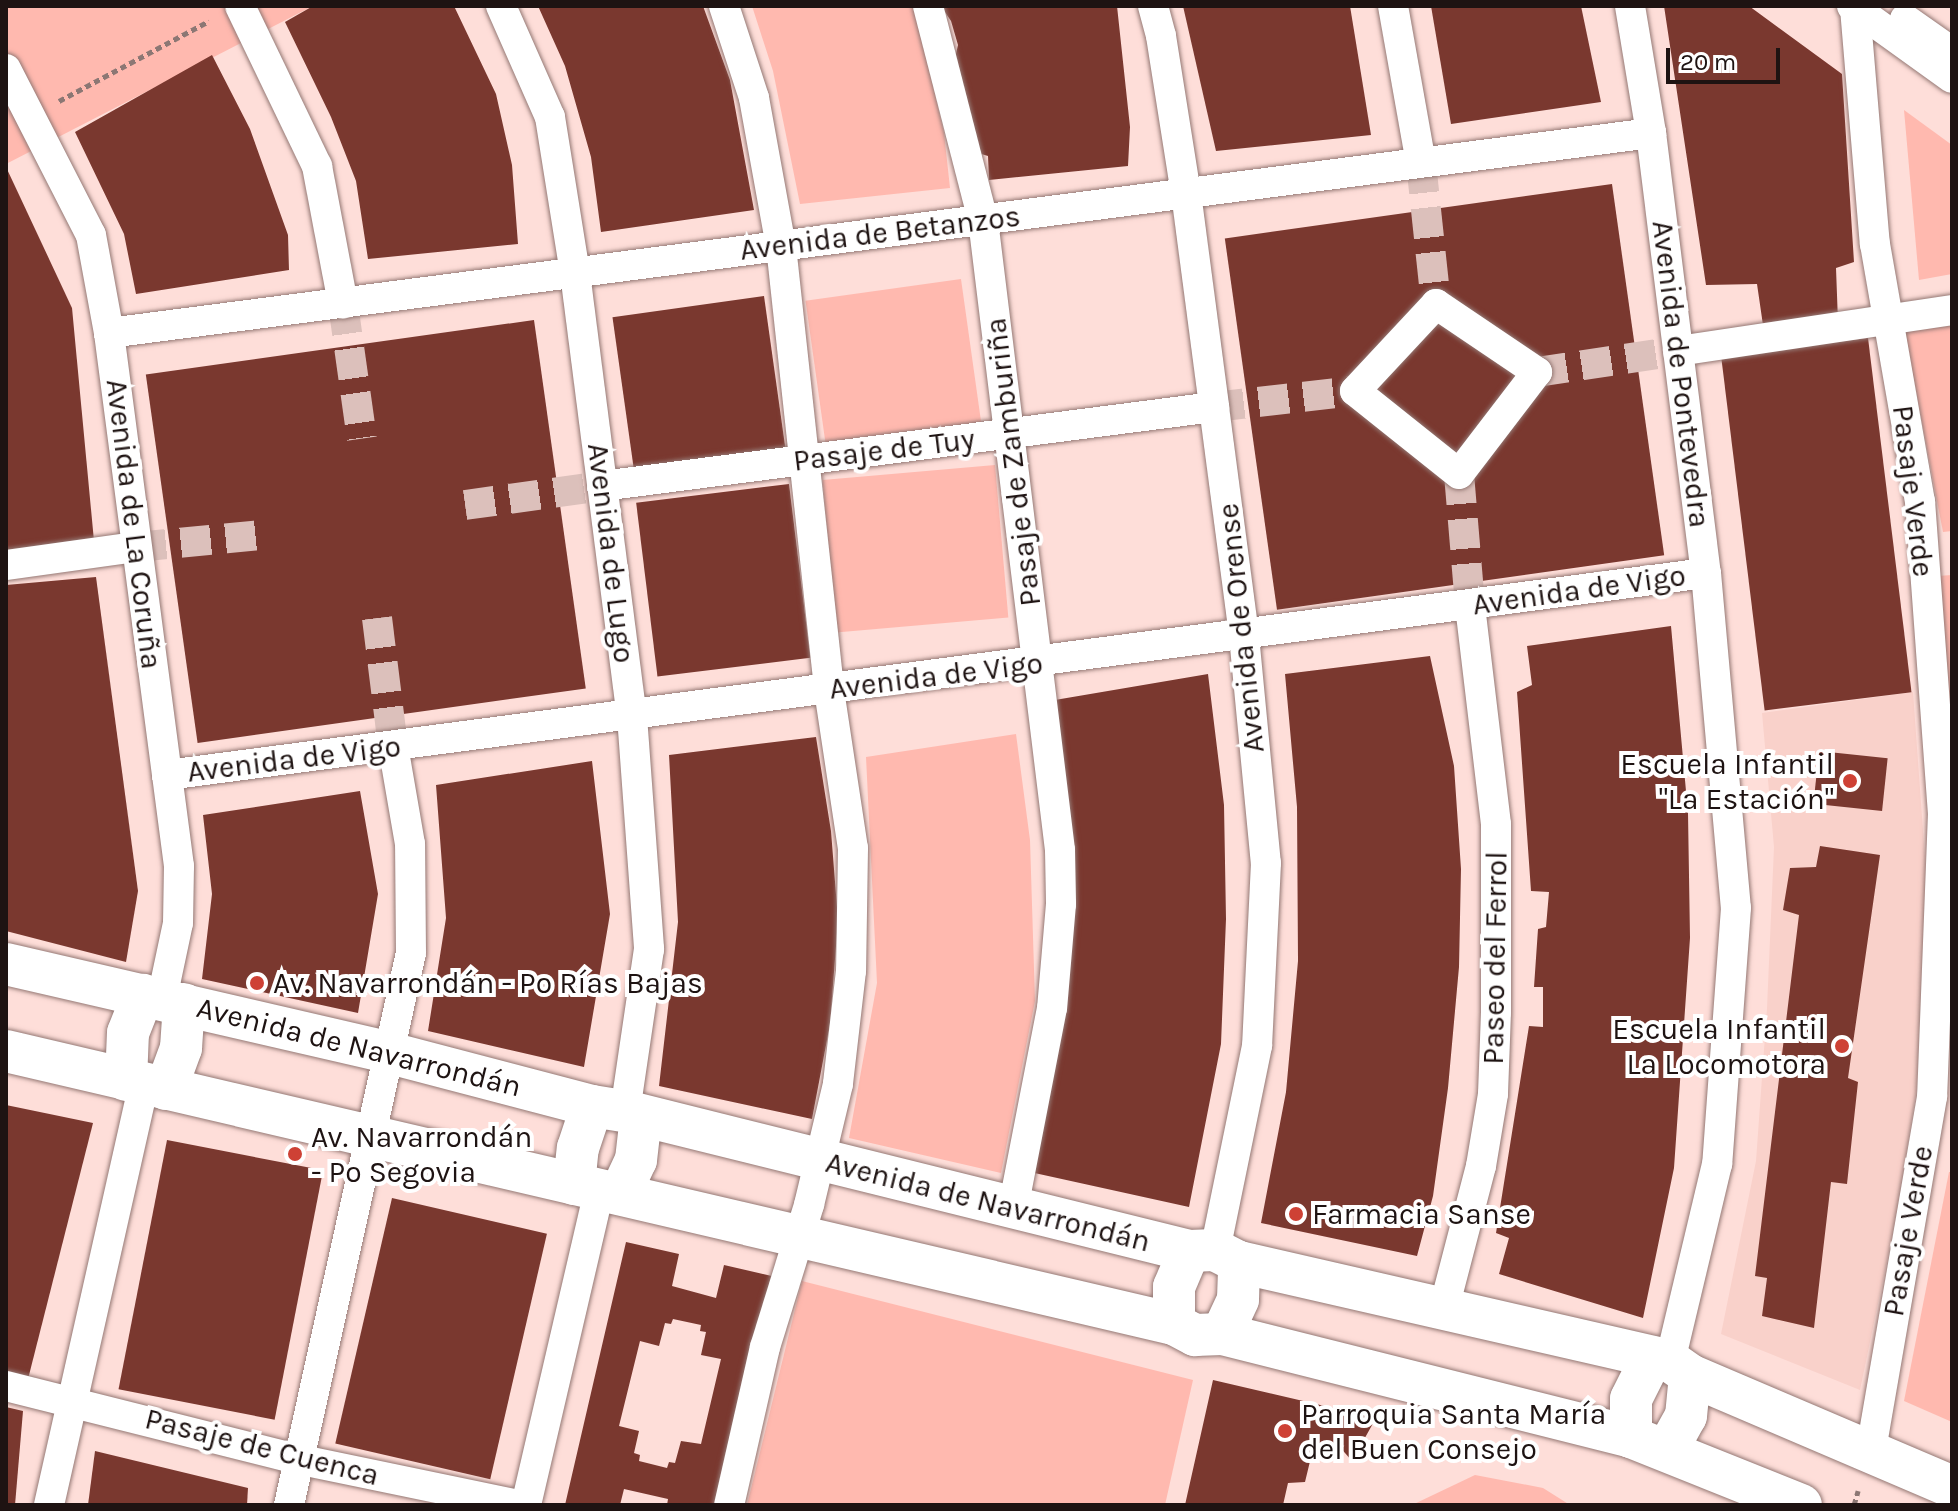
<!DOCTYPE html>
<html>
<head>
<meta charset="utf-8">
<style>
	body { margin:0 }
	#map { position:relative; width:1958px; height:1511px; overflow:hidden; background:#feded9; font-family:Karla,sans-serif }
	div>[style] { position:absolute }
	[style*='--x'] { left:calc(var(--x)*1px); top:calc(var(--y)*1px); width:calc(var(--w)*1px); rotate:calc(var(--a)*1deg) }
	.built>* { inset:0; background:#f9d1ca }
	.green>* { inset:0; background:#ffb9af; transform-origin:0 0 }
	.building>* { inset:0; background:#7a382f; transform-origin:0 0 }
	.street-tunnel>* { height:30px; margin-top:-15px; transform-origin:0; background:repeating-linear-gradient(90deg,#dcc0bb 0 30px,transparent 0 45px) }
	.path>* { height:5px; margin-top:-2.5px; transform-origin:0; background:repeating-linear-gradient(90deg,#8c7774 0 6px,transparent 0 10px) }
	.roads { filter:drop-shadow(0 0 2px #947874) drop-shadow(0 0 2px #947874) }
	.street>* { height:30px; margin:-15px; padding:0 15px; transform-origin:15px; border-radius:15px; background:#fff }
	.secondary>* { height:42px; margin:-21px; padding:0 21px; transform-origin:21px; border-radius:21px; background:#fff }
	.dots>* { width:22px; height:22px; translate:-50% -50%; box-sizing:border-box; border:4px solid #fff; border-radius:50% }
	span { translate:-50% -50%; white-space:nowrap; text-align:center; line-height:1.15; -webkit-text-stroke:8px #fff; paint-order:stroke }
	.street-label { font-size:30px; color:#1e1312 }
	.poi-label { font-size:30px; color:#1e1312 }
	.right { translate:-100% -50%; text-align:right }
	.left { translate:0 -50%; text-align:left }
	.frame { position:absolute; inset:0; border:8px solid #1e1312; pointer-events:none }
	.scale { position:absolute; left:1666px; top:48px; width:114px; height:36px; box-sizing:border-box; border:4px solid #1e1312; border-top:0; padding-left:10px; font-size:24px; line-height:28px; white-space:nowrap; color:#1e1312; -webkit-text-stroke:6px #fff; paint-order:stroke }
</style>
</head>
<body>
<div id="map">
	<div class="built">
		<div style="clip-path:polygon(1913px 692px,1926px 873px,1917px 1085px,1898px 1207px,1860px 1390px,1721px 1334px,1756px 1161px,1767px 1008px,1774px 847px,1762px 713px)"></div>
	</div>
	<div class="green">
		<div style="clip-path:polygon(6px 6px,313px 6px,6px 164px)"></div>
		<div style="clip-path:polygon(752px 6px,914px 6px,944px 133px,950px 188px,800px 204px,773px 71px)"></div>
		<div style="clip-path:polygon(1904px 110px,1952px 145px,1952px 274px,1919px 280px)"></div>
		<div style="left:961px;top:279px;width:145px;height:157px;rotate:82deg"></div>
		<div style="clip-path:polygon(1952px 316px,1952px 531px,1943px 532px,1902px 318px)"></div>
		<div style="left:995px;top:465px;width:153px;height:173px;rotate:85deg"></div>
		<div style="clip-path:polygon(1952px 575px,1952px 727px,1937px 576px)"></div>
		<div style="clip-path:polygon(1016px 734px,1030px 840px,1035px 1001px,1001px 1173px,849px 1138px,877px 983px,866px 757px)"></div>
		<div style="clip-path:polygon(1949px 1172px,1952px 1172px,1952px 1422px,1904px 1401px)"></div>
		<div style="clip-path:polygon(802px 1281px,1193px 1380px,1165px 1505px,747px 1505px)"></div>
		<div style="clip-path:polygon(1475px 1475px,1543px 1488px,1570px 1505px,1412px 1505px)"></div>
	</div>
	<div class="building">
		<div style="clip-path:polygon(313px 6px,454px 6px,496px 94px,512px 165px,518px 244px,368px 259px,356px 181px,331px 117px,285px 22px)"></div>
		<div style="clip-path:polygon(538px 6px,703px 6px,730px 80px,754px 210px,601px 232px,591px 157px,565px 66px)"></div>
		<div style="clip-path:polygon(941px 6px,1117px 6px,1130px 127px,1128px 166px,989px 180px,988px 156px,978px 153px,955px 58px,958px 45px,951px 21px)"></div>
		<div style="clip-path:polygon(1183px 6px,1350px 6px,1371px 135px,1216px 151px)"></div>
		<div style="clip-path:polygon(1431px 6px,1581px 6px,1601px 102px,1451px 124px)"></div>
		<div style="clip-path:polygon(1664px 6px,1749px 6px,1842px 74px,1854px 262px,1836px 268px,1838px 322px,1764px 332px,1757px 284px,1706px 285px)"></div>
		<div style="clip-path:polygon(212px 55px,250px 129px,288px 235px,289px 270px,136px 294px,124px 234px,75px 132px)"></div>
		<div style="clip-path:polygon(6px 167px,72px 308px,94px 541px,6px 553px)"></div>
		<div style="left:1612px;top:184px;width:375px;height:391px;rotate:82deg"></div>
		<div style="left:764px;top:296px;width:158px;height:153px;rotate:82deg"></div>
		<div style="left:534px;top:320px;width:372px;height:392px;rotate:82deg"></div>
		<div style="left:1868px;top:338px;width:357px;height:148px;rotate:83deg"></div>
		<div style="left:789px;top:484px;width:175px;height:154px;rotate:83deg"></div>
		<div style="clip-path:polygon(96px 577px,138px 891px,126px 962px,6px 931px,6px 585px)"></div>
		<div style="clip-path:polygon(1671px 626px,1688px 813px,1690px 938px,1674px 1168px,1643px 1318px,1499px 1274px,1509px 1238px,1496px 1233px,1529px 1026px,1543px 1027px,1543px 987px,1534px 987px,1538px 929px,1546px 927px,1549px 892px,1531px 891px,1517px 692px,1532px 685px,1527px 646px)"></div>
		<div style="clip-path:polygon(1430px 656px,1454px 766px,1461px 869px,1459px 967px,1448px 1088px,1433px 1196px,1417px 1256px,1261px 1223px,1286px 1092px,1298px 961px,1297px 807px,1285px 674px)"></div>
		<div style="clip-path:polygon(1208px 674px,1224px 805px,1226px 919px,1221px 1044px,1189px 1207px,1030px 1172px,1068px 910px,1049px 701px)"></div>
		<div style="clip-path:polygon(816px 737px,831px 831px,838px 920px,830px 1024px,812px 1119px,659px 1086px,678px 922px,669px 755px)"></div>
		<div style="left:1819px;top:751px;width:69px;height:53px;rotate:6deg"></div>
		<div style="clip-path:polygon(592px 761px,610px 914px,584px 1067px,428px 1031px,446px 918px,436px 785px)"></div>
		<div style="clip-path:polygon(360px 791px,378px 894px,358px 1013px,202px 979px,212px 894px,203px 815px)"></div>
		<div style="clip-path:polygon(1820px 846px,1880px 855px,1848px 1078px,1858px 1082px,1847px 1184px,1831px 1182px,1814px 1328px,1762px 1316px,1767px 1278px,1755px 1276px,1799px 915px,1783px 910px,1790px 868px,1816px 867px)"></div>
		<div style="clip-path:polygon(6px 1105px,93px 1123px,27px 1383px,6px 1379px)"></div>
		<div style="left:167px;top:1140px;width:159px;height:254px;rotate:11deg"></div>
		<div style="left:392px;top:1198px;width:159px;height:252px;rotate:13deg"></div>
		<div style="clip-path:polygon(evenodd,626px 1242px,679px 1254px,672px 1286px,716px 1298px,724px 1265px,776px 1277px,723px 1505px,667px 1505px,668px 1499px,624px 1489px,620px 1505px,565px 1505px,626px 1242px,673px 1319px,701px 1325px,700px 1331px,706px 1332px,701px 1355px,721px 1359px,701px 1444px,681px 1441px,675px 1463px,669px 1462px,667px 1468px,639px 1461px,640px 1455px,634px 1453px,639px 1431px,619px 1426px,640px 1341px,659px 1346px,665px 1323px,671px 1324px,673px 1319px)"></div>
		<div style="clip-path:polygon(1213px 1380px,1376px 1418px,1352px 1461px,1338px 1445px,1331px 1460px,1312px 1453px,1305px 1482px,1288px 1483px,1283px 1505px,1185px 1505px)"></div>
		<div style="clip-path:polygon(6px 1407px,23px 1411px,15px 1505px,6px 1505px)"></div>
		<div style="clip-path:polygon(95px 1451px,248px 1488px,247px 1505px,88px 1505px)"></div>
	</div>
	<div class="street-tunnel">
		<div style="--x:1421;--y:163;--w:142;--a:83.9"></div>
		<div style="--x:343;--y:304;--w:136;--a:82"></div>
		<div style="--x:1537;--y:372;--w:143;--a:-8.5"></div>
		<div style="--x:1214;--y:407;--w:142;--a:-6.5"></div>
		<div style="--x:1459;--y:474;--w:131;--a:85.2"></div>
		<div style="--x:465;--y:505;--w:138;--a:-7.9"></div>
		<div style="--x:136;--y:547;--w:126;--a:-5.5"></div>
		<div style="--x:377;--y:618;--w:129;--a:82.9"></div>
	</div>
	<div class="path">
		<div style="--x:59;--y:101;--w:170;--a:-28.1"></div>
		<div style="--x:1854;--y:1505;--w:15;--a:-74"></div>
	</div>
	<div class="roads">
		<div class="street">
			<div style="--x:240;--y:6;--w:178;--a:64.3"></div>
			<div style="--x:317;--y:166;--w:140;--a:79.3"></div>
			<div style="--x:501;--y:6;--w:121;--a:66.2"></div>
			<div style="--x:550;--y:117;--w:158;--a:80.9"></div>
			<div style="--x:575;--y:273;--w:447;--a:82.7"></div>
			<div style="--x:632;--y:716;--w:234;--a:85.8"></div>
			<div style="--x:649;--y:949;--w:164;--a:98.4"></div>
			<div style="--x:724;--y:6;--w:97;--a:71.9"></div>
			<div style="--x:754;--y:98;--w:150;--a:79.7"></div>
			<div style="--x:781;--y:246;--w:447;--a:83.8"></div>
			<div style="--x:829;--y:690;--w:160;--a:81.4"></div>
			<div style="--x:853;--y:848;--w:123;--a:90.9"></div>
			<div style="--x:851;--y:971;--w:114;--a:96.6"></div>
			<div style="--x:838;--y:1084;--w:124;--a:103.5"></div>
			<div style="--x:809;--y:1205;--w:149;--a:107.2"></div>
			<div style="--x:765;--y:1347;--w:162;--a:102.8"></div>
			<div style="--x:928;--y:6;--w:221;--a:75.6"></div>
			<div style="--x:983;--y:220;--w:635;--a:83.03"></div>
			<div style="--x:1060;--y:850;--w:54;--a:88.9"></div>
			<div style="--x:1061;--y:904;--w:104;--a:94.9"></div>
			<div style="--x:1052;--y:1008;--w:205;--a:101"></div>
			<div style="--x:1153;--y:6;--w:31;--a:75"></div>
			<div style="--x:1161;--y:36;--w:159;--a:81"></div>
			<div style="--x:1186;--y:193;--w:216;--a:82.5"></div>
			<div style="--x:1214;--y:407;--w:231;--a:82.5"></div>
			<div style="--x:1244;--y:636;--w:228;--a:84.5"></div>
			<div style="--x:1266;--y:863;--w:183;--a:92.8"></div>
			<div style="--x:1257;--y:1046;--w:208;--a:101.6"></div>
			<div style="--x:1393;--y:6;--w:159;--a:79.9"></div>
			<div style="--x:1630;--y:6;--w:129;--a:80.6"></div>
			<div style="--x:1651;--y:133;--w:443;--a:82.9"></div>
			<div style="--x:1706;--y:573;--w:336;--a:84.9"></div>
			<div style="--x:1736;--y:908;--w:257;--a:94.2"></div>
			<div style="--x:1717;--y:1164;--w:203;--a:103.4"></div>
			<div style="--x:1852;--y:6;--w:123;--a:35.8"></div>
			<div style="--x:1855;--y:8;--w:237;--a:85.2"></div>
			<div style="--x:1875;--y:244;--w:261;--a:80.1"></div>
			<div style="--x:1920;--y:501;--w:313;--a:85.8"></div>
			<div style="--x:1943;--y:813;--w:284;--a:92.2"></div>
			<div style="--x:1932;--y:1097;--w:359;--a:99.8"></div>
			<div style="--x:1905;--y:19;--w:57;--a:35.1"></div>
			<div style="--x:6;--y:69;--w:186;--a:62.9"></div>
			<div style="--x:91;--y:235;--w:100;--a:79.6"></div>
			<div style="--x:109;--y:333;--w:538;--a:82.52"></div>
			<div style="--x:179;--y:866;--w:57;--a:91"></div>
			<div style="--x:178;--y:923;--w:77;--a:102"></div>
			<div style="--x:1436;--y:304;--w:122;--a:34"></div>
			<div style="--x:1537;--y:372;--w:128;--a:127.4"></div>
			<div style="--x:1459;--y:474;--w:133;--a:-141.4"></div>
			<div style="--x:1355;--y:391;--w:119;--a:-47"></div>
			<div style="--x:109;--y:333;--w:1555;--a:-7.39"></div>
			<div style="--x:1678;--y:351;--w:277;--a:-8.5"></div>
			<div style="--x:602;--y:486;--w:617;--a:-7.36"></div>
			<div style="--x:6;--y:565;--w:131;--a:-7.9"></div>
			<div style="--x:167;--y:775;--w:1552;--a:-7.48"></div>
			<div style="--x:1444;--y:1308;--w:147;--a:-75.4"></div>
			<div style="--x:1481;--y:1166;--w:73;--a:-80.5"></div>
			<div style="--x:1493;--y:1094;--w:82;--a:-87.9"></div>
			<div style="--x:1496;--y:1012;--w:188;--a:-90"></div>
			<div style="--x:1496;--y:824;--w:221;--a:-96.8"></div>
			<div style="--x:6;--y:1386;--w:300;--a:14.1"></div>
			<div style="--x:297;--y:1459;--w:227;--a:11.7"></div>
			<div style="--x:49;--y:1505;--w:431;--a:-77.3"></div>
			<div style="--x:289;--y:1505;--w:565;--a:-77.54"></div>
			<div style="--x:411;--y:953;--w:109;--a:-90.5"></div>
			<div style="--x:410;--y:844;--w:99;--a:-99.8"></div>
			<div style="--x:526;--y:1505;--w:321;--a:-76.9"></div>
		</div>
		<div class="secondary">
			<div style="--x:6;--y:964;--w:394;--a:13"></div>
			<div style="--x:390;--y:1053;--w:209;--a:14.7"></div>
			<div style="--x:592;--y:1106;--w:33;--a:9"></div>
			<div style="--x:625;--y:1111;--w:581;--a:13.94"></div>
			<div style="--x:1189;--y:1251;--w:26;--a:-2"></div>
			<div style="--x:1215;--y:1250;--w:27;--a:27"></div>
			<div style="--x:1239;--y:1262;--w:442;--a:12.9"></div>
			<div style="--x:1670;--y:1361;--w:24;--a:35"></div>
			<div style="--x:1690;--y:1375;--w:285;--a:23.1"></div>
			<div style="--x:6;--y:1051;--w:1199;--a:13.16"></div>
			<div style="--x:1174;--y:1324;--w:24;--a:28"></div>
			<div style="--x:1195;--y:1335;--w:27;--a:-2"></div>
			<div style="--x:1222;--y:1334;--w:422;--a:14.1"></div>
			<div style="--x:1631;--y:1437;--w:183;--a:21.8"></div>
			<div style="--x:126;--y:1080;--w:47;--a:-87.6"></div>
			<div style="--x:128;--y:1033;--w:41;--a:-68.5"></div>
			<div style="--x:166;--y:1089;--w:44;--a:-69.9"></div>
			<div style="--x:181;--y:1048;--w:44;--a:-86.1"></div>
			<div style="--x:574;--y:1184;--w:36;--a:-84"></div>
			<div style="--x:578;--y:1148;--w:44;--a:-71.6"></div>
			<div style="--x:620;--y:1194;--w:38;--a:-65"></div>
			<div style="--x:636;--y:1160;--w:44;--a:-83.5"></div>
			<div style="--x:1174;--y:1324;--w:37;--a:-90"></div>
			<div style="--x:1174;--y:1287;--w:39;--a:-67"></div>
			<div style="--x:1222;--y:1334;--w:38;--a:-65"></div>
			<div style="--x:1238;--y:1299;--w:37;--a:-88"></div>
			<div style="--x:1631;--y:1437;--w:38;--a:-90"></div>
			<div style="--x:1631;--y:1399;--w:45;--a:-63.4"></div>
			<div style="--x:1667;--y:1450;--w:39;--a:-61"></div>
			<div style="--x:1686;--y:1416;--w:41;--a:-84.4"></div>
		</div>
	</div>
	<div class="dots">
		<div style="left:1850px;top:781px;background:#ce4135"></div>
		<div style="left:257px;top:983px;background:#ce4135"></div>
		<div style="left:1842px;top:1046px;background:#ce4135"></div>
		<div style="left:295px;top:1154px;background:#ce4135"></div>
		<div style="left:1296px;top:1214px;background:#ce4135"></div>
		<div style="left:1285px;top:1431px;background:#ce4135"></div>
	</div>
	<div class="street-label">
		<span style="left:880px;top:233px;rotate:-7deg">Avenida de Betanzos</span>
		<span style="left:1681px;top:374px;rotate:83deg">Avenida de Pontevedra</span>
		<span style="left:884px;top:450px;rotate:-7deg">Pasaje de Tuy</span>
		<span style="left:1013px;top:462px;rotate:-97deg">Pasaje de Zamburiña</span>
		<span style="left:1913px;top:491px;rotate:83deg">Pasaje Verde</span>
		<span style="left:134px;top:524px;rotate:83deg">Avenida de La Coruña</span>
		<span style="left:611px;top:553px;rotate:83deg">Avenida de Lugo</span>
		<span style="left:1579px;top:590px;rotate:-8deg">Avenida de Vigo</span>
		<span style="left:1241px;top:628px;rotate:-96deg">Avenida de Orense</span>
		<span style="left:936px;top:676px;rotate:-7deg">Avenida de Vigo</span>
		<span style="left:294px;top:759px;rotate:-7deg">Avenida de Vigo</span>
		<span style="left:1495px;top:958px;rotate:-89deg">Paseo del Ferrol</span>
		<span style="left:359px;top:1047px;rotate:14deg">Avenida de Navarrondán</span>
		<span style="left:988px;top:1202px;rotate:14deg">Avenida de Navarrondán</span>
		<span style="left:1908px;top:1231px;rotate:-80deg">Pasaje Verde</span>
		<span style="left:262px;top:1447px;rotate:14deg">Pasaje de Cuenca</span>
	</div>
	<div class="poi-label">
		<span class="right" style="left:1834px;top:781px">Escuela Infantil<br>"La Estación"</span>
		<span class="left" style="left:273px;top:983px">Av. Navarrondán - Pº Rías Bajas</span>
		<span class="right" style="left:1826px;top:1046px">Escuela Infantil<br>La Locomotora</span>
		<span class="left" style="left:311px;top:1154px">Av. Navarrondán<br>- Pº Segovia</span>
		<span class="left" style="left:1312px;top:1214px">Farmacia Sanse</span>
		<span class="left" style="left:1301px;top:1431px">Parroquia Santa María<br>del Buen Consejo</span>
	</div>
	<div class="frame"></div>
	<div class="scale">20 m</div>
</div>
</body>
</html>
